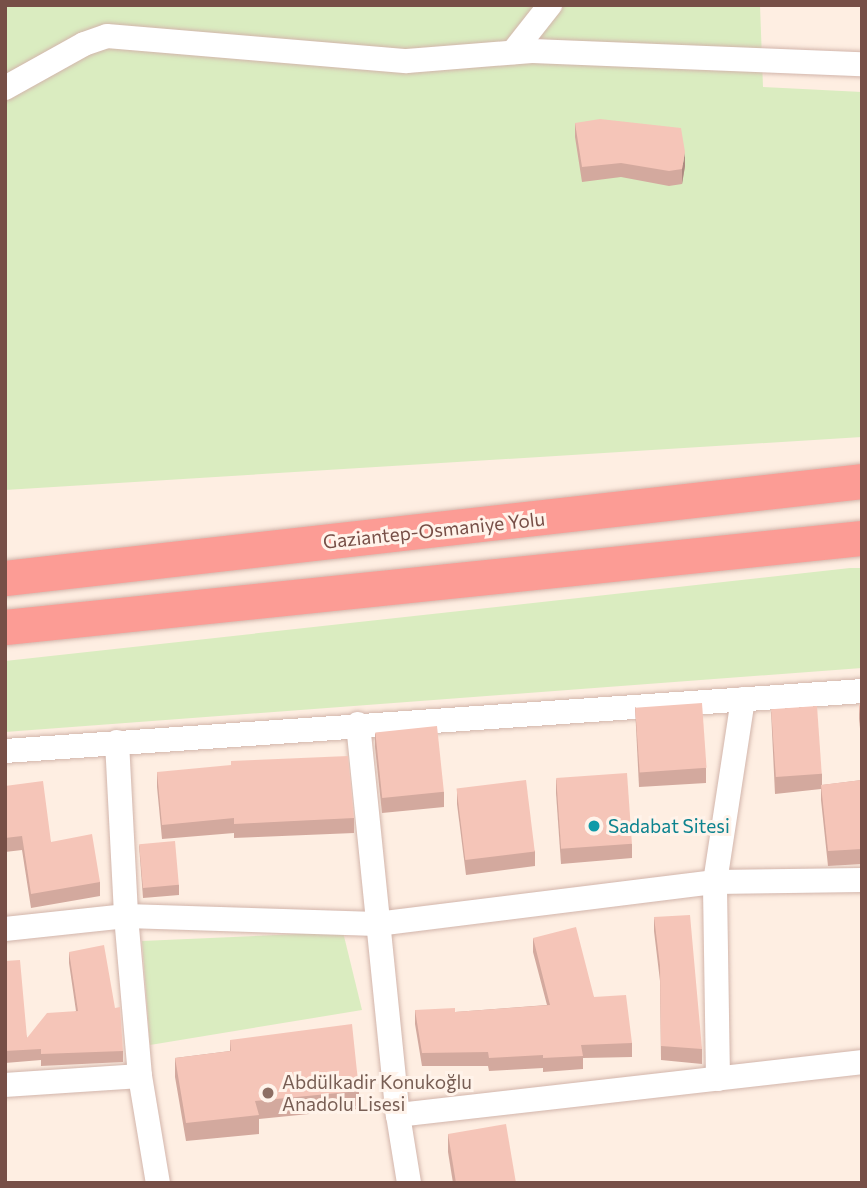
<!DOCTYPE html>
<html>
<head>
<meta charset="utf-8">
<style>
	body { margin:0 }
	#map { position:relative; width:867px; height:1188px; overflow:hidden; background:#feeee2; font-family:Commissioner,sans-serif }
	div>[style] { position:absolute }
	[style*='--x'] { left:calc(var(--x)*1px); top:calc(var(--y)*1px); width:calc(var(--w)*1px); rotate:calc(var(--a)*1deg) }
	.green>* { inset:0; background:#daecc0 }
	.roads { filter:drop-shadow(0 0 2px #d2b5ab) drop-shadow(0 0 2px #d2b5ab) }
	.minor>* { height:24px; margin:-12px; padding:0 12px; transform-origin:12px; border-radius:12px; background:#fff }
	.highway>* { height:35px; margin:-17.5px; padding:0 17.5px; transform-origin:17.5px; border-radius:17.5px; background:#fc9c95 }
	.wall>* { inset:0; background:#d3a99e }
	.shaded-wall>* { inset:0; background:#ac8a81 }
	.building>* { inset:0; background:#f5c5b8; transform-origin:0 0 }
	.dots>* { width:19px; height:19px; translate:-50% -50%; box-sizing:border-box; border:4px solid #fff3ea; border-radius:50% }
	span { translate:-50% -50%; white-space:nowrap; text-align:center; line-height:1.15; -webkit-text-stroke:6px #fff3ea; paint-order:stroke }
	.street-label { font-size:19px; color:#774f47 }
	.culture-label { font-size:19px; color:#0d838f }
	.left { translate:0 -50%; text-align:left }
	.education-label { font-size:19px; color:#785e54 }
	.frame { position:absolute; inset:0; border:7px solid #774f47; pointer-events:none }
</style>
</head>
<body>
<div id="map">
	<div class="green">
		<div style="clip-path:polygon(5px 5px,760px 5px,763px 87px,862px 92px,862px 437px,5px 490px)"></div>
		<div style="clip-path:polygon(850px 568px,862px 568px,862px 668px,5px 732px,5px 661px)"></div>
		<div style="clip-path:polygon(343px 932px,362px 1010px,150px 1045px,142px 941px)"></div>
	</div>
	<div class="roads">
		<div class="minor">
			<div style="--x:513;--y:52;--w:60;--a:-51.8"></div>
			<div style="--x:5;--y:88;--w:90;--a:-29.1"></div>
			<div style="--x:84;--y:44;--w:24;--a:-19"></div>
			<div style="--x:107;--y:36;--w:301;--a:4.8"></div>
			<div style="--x:407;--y:61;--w:125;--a:-4.6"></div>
			<div style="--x:532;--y:51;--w:330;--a:2.3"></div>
			<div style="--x:358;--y:724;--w:393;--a:84.2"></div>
			<div style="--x:398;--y:1115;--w:69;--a:80.8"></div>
			<div style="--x:117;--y:742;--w:174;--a:87"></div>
			<div style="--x:126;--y:916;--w:161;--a:85"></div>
			<div style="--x:140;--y:1076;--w:109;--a:80.5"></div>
			<div style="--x:5;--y:751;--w:859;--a:-4"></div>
			<div style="--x:5;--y:929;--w:122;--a:-6.1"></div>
			<div style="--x:126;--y:916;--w:251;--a:1.8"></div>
			<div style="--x:377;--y:924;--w:341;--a:-7.1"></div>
			<div style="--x:715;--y:882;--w:147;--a:-0.8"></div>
			<div style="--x:718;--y:1079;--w:197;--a:-90.9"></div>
			<div style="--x:715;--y:882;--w:185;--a:-81.3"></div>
			<div style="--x:5;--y:1085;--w:135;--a:-3.8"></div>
			<div style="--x:398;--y:1115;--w:467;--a:-6.5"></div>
		</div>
		<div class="highway">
			<div style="--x:5;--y:578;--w:862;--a:-6.46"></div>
			<div style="--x:5;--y:627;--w:862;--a:-5.93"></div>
		</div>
	</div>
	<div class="wall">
		<div style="clip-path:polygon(575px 123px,685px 166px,682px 184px,669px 186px,621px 177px,582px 182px,575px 137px)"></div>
		<div style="clip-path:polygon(859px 705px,862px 705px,862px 747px,859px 719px)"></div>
		<div style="clip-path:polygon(635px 707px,706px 768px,706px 783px,639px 787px)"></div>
		<div style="clip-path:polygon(771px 711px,822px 774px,822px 785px,862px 780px,862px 864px,828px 866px,821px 800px,821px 789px,775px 794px)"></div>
		<div style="clip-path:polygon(375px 733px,444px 792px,444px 807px,382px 813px,375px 747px)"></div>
		<div style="clip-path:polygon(157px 772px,354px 818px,354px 833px,234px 838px,234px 833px,162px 839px,157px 787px)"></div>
		<div style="clip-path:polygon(556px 779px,632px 844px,632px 858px,561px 864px,556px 793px)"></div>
		<div style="clip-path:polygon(5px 786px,51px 842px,100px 882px,100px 896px,31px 908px,22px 850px,5px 852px)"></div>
		<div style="clip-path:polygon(457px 789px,535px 851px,535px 866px,466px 875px,457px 804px)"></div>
		<div style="clip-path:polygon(139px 845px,179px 885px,179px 895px,143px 898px)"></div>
		<div style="clip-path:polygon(654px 917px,702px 1049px,702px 1064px,661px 1060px,660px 981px,654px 931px)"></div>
		<div style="clip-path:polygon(533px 938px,594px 997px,632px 1043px,632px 1057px,583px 1058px,583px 1069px,543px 1072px,543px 1068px,489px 1071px,488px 1066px,422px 1066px,415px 1024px,415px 1010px,455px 1012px,547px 1005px,533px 952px)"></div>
		<div style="clip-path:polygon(69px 952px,123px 1051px,123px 1062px,41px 1066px,41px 1060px,5px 1063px,5px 961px,27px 1038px,76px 1011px,69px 963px)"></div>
		<div style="clip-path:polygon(230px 1040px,359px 1091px,359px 1109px,259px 1119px,259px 1134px,186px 1141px,175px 1077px,175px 1058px,230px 1051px)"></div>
		<div style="clip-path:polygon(448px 1134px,516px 1183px,453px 1183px,448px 1152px)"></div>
	</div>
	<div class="shaded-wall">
		<div style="clip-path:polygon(685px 152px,685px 166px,682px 184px,682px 169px)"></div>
	</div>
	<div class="building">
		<div style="clip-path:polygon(600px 119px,681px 128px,685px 152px,682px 169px,669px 171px,621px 163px,582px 167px,575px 123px)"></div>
		<div style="left:702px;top:703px;width:65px;height:67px;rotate:86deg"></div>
		<div style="clip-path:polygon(859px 705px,862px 705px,862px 732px)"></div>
		<div style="left:817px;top:706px;width:68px;height:46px;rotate:86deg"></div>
		<div style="left:437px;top:726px;width:66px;height:62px;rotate:84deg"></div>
		<div style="clip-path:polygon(348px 756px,354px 818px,234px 824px,234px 818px,162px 825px,157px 772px,231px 765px,231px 761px)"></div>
		<div style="left:627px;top:773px;width:71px;height:71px;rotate:86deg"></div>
		<div style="left:526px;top:780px;width:72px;height:70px;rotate:83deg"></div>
		<div style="clip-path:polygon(862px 780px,862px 849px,828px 851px,821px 785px)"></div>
		<div style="clip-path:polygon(43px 781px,51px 842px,92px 834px,100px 882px,31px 894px,22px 836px,5px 838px,5px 786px)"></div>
		<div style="left:175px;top:841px;width:44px;height:36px;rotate:85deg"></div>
		<div style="clip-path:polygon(690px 915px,702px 1049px,661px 1046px,660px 966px,654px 917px)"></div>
		<div style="clip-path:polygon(576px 927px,594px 997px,626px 995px,632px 1043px,581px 1045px,583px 1056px,543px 1058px,543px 1055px,489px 1058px,488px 1052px,422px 1053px,415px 1010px,455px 1008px,455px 1012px,550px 1005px,533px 938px)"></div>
		<div style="clip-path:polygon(104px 945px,115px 1008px,120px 1007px,123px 1051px,41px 1054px,41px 1049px,5px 1051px,5px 961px,20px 960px,27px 1038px,47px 1013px,78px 1011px,69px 952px)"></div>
		<div style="clip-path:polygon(352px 1024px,359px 1091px,255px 1101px,259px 1115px,186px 1123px,175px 1058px,231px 1051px,230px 1040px)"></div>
		<div style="clip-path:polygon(506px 1124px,516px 1183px,456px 1183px,448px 1134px)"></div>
	</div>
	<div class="dots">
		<div style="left:594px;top:826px;background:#0f9aa8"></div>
		<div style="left:268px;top:1093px;background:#8d6e63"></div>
	</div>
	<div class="street-label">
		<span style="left:434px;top:530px;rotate:-6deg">Gaziantep-Osmaniye Yolu</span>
	</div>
	<div class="culture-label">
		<span class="left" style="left:608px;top:826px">Sadabat Sitesi</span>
	</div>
	<div class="education-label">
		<span class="left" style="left:282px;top:1093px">Abdülkadir Konukoğlu<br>Anadolu Lisesi</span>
	</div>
	<div class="frame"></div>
</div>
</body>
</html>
